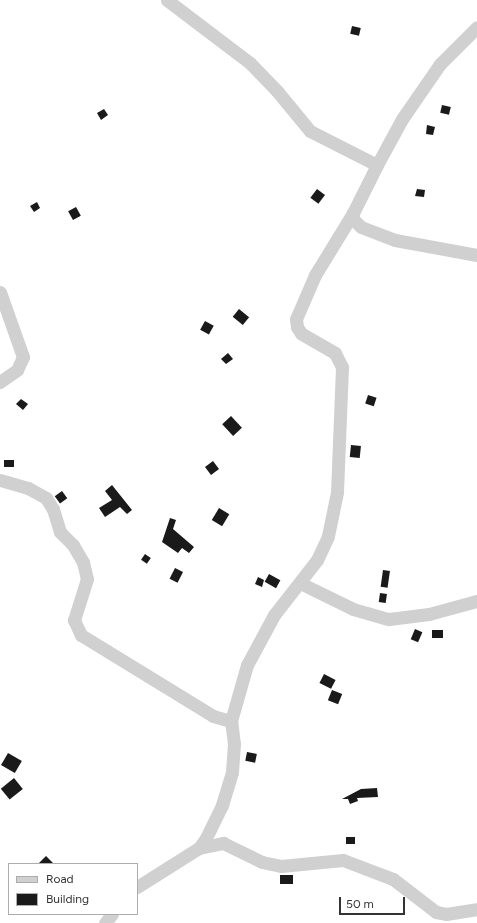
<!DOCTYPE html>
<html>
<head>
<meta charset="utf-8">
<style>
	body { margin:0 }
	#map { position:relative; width:477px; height:923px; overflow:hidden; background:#fff; font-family:Figtree,sans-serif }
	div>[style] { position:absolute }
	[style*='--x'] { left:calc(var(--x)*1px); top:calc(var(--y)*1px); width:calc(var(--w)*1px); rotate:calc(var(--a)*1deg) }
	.building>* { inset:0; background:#1a1a1a; transform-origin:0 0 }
	.minor>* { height:13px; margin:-6.5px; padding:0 6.5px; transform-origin:6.5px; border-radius:6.5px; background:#d0d0d0 }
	span { translate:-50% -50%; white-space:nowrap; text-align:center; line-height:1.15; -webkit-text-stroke:4px #fff; paint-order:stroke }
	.legend { position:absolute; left:8px; top:863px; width:130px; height:52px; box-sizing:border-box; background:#fff; border:1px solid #adadad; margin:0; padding:5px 7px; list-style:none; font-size:12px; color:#333 }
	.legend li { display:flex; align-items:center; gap:8px; height:20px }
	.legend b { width:20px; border:1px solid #adadad }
	.scale { position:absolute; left:339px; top:897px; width:66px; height:18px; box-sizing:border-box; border:2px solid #333; border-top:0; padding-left:5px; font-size:12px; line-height:14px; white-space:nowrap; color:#333; -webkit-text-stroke:3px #fff; paint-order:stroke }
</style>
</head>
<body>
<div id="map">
	<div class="building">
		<div style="left:352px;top:26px;width:9px;height:8px;rotate:13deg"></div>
		<div style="left:442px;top:105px;width:9px;height:8px;rotate:13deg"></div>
		<div style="clip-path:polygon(104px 109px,108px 115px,101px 120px,97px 113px)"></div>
		<div style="clip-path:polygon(427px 125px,435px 127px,433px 135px,426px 134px)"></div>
		<div style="left:317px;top:189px;width:10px;height:11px;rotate:37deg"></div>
		<div style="clip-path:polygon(417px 189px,425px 190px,424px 197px,415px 196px)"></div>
		<div style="clip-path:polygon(37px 202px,40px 208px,34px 212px,30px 206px)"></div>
		<div style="left:76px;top:207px;width:10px;height:9px;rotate:61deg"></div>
		<div style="left:239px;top:309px;width:13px;height:10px;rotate:39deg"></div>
		<div style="left:205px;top:321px;width:10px;height:10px;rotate:29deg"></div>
		<div style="clip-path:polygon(228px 353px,233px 359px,226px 364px,221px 359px)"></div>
		<div style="left:368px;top:395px;width:9px;height:9px;rotate:18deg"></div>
		<div style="clip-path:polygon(21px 399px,28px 404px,23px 410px,16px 404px)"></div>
		<div style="left:231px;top:416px;width:16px;height:12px;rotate:47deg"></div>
		<div style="left:351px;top:445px;width:10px;height:12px;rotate:6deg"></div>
		<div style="left:4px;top:460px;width:10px;height:7px"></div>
		<div style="left:213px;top:461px;width:10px;height:10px;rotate:53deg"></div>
		<div style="clip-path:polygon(112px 485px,132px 510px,127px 514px,120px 507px,105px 517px,99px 508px,112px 500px,105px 491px)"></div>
		<div style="left:62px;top:491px;width:9px;height:9px;rotate:54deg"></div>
		<div style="left:219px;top:508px;width:12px;height:14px;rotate:31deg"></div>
		<div style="clip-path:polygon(170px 518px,176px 520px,173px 529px,194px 547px,189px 553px,182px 548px,178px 553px,162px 542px)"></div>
		<div style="left:145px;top:554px;width:7px;height:7px;rotate:34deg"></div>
		<div style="left:175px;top:568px;width:9px;height:12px;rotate:27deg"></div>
		<div style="left:383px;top:570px;width:7px;height:17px;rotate:8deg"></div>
		<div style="left:269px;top:574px;width:13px;height:9px;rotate:29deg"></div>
		<div style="clip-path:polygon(258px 577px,264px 580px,262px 587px,255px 584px)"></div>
		<div style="left:380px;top:593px;width:7px;height:9px;rotate:8deg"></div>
		<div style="left:415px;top:629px;width:8px;height:11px;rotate:23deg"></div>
		<div style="left:443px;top:630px;width:8px;height:11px;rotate:90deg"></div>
		<div style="left:324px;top:674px;width:13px;height:10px;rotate:27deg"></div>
		<div style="left:332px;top:690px;width:11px;height:11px;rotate:22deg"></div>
		<div style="left:247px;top:752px;width:10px;height:9px;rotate:11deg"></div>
		<div style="left:8px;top:753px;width:16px;height:14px;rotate:30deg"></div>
		<div style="left:14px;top:778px;width:14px;height:17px;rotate:51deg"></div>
		<div style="clip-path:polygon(377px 788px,378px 797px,357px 798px,358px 801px,350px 804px,348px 799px,342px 799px,361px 789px)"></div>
		<div style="left:346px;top:837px;width:9px;height:7px"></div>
		<div style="clip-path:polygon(46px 856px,54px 864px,38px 864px)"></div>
		<div style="left:293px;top:875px;width:9px;height:13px;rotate:90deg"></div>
	</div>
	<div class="minor">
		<div style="--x:167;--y:0;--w:104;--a:37.2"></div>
		<div style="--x:250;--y:63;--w:39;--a:46"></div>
		<div style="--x:277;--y:91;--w:52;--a:50.5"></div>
		<div style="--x:310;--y:131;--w:75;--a:26.9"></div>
		<div style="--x:377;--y:165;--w:54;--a:116.6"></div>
		<div style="--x:353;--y:213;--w:6;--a:90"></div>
		<div style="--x:353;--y:219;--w:11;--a:45"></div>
		<div style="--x:361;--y:227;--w:36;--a:21"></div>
		<div style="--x:395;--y:240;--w:83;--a:10.4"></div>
		<div style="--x:377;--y:165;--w:52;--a:-61.5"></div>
		<div style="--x:402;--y:119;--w:67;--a:-55.4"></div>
		<div style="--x:440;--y:64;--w:52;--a:-45"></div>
		<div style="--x:0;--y:292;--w:69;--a:70.5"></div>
		<div style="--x:23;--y:357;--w:14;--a:115"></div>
		<div style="--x:17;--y:370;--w:21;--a:145"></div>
		<div style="--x:0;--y:480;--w:29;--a:16"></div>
		<div style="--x:28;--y:488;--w:21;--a:29"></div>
		<div style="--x:46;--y:498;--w:13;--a:58"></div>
		<div style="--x:53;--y:509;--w:24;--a:73"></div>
		<div style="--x:60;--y:532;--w:18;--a:45"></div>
		<div style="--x:73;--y:545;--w:20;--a:60"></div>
		<div style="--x:83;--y:562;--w:17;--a:77"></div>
		<div style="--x:87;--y:579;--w:43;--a:107.6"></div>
		<div style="--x:74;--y:620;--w:17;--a:65"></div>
		<div style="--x:81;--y:635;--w:155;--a:31.5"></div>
		<div style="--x:213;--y:716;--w:19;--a:16"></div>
		<div style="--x:300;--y:583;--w:59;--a:26.1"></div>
		<div style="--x:353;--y:609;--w:37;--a:16"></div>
		<div style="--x:389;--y:619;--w:40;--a:-7.1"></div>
		<div style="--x:429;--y:614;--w:50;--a:-15.2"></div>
		<div style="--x:199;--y:848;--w:25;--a:-12"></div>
		<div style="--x:223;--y:843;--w:43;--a:26"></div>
		<div style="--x:262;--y:862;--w:19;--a:12"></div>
		<div style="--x:281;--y:866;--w:62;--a:-5.5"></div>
		<div style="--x:343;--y:860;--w:53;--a:20.8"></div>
		<div style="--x:393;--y:879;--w:54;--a:37.5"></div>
		<div style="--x:436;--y:912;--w:10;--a:11"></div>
		<div style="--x:446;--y:914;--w:31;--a:-9"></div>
		<div style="--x:137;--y:887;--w:73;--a:-32.2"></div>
		<div style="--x:199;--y:848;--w:12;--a:-55"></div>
		<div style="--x:206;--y:838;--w:37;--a:-64"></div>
		<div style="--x:222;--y:805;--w:34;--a:-73"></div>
		<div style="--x:232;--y:772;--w:28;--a:-86"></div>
		<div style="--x:234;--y:744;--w:23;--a:-97"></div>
		<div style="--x:231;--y:721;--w:58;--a:-74.1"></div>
		<div style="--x:247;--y:665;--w:57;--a:-61.6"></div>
		<div style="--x:274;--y:615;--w:70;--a:-52"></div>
		<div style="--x:317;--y:560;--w:26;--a:-65"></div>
		<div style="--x:328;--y:536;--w:45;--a:-78.4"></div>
		<div style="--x:337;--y:492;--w:125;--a:-87.7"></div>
		<div style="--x:342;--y:367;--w:16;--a:-117"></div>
		<div style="--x:335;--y:353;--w:39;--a:-150"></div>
		<div style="--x:301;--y:333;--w:7;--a:-124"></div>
		<div style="--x:297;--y:327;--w:8;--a:-97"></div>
		<div style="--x:296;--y:319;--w:48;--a:-66.6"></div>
		<div style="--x:315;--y:275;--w:73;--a:-58.5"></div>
		<div style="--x:105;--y:923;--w:11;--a:-52"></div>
	</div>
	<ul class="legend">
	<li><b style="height:5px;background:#d0d0d0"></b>Road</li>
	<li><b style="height:11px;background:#1a1a1a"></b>Building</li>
	</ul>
	<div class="scale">50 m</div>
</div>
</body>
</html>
